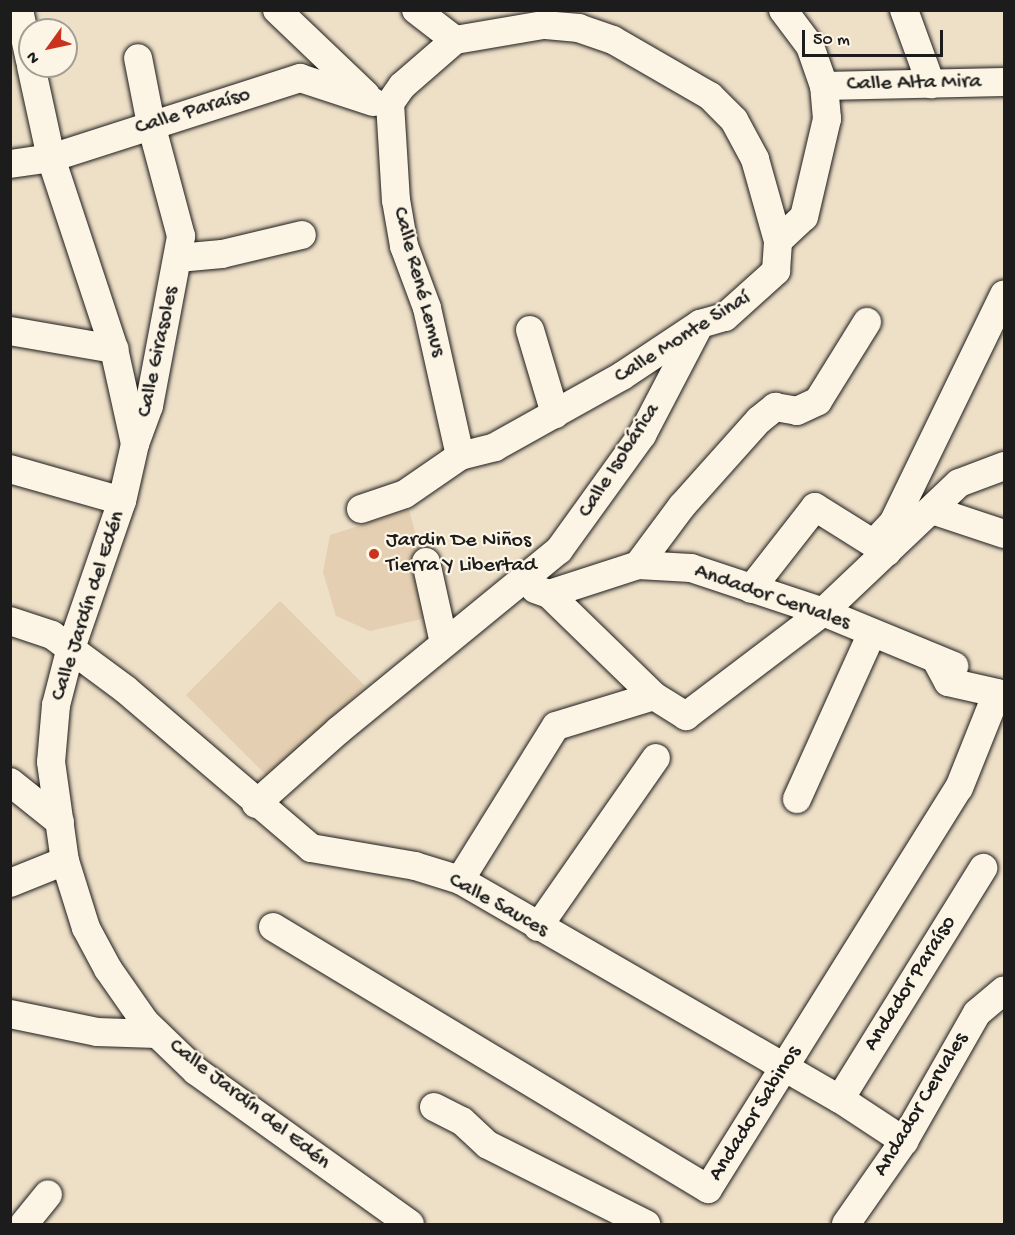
<!DOCTYPE html>
<html>
<head>
<meta charset="utf-8">
<style>
	body { margin:0 }
	#map { position:relative; width:1015px; height:1235px; overflow:hidden; background:#eedfc7; font-family:"Gochi Hand",sans-serif }
	div>[style] { position:absolute }
	[style*='--x'] { left:calc(var(--x)*1px); top:calc(var(--y)*1px); width:calc(var(--w)*1px); rotate:calc(var(--a)*1deg) }
	.built>* { inset:0; background:#e4cfb2; transform-origin:0 0 }
	.roads { filter:drop-shadow(0 0 2px #1c1c1c) drop-shadow(0 0 2px #1c1c1c) }
	.minor>* { height:28px; margin:-14px; padding:0 14px; transform-origin:14px; border-radius:14px; background:#fcf5e5 }
	.dots>* { width:16px; height:16px; translate:-50% -50%; box-sizing:border-box; border:3px solid #fcf5e5; border-radius:50% }
	span { translate:-50% -50%; white-space:nowrap; text-align:center; line-height:1.15; -webkit-text-stroke:4.5px #fcf5e5; paint-order:stroke }
	.street-label { font-size:22px; color:#1c1c1c }
	.poi-label { font-size:22px; color:#1c1c1c }
	.left { translate:0 -50%; text-align:left }
	.frame { position:absolute; inset:0; border:12px solid #1c1c1c; pointer-events:none }
	.north { position:absolute; left:18px; top:18px; width:60px; height:60px; box-sizing:border-box; background:#fcf5e5; border:2px solid #a29e95; border-radius:50%; rotate:237deg; font-size:16px; font-weight:700; line-height:24px; text-align:center; color:#1c1c1c }
	.north::after { content:''; display:block; margin:auto; width:21px; height:27px; background:#c8321e; clip-path:polygon(50% 0,100% 100%,50% 72%,0 100%) }
	.scale { position:absolute; left:802px; top:30px; width:141px; height:27px; box-sizing:border-box; border:3px solid #1c1c1c; border-top:0; padding-left:8px; font-size:18px; line-height:21px; white-space:nowrap; color:#1c1c1c; -webkit-text-stroke:4px #fcf5e5; paint-order:stroke }
</style>
</head>
<body>
<div id="map">
	<div class="built">
		<div style="clip-path:polygon(409px 510px,438px 615px,370px 631px,336px 616px,323px 572px,330px 535px)"></div>
		<div style="left:280px;top:601px;width:120px;height:133px;rotate:45deg"></div>
	</div>
	<div class="roads">
		<div class="minor">
			<div style="--x:19;--y:10;--w:52;--a:77.8"></div>
			<div style="--x:277;--y:10;--w:123;--a:43.7"></div>
			<div style="--x:416;--y:10;--w:49;--a:37.6"></div>
			<div style="--x:904;--y:10;--w:79;--a:70"></div>
			<div style="--x:31;--y:66;--w:94;--a:77.7"></div>
			<div style="--x:51;--y:158;--w:201;--a:71.7"></div>
			<div style="--x:114;--y:349;--w:97;--a:77.5"></div>
			<div style="--x:135;--y:444;--w:58;--a:102.8"></div>
			<div style="--x:122;--y:501;--w:159;--a:109.1"></div>
			<div style="--x:70;--y:651;--w:56;--a:104.5"></div>
			<div style="--x:56;--y:705;--w:57;--a:95"></div>
			<div style="--x:51;--y:762;--w:100;--a:82"></div>
			<div style="--x:65;--y:861;--w:70;--a:72.6"></div>
			<div style="--x:86;--y:928;--w:47;--a:61.8"></div>
			<div style="--x:108;--y:969;--w:65;--a:55.1"></div>
			<div style="--x:145;--y:1022;--w:71;--a:43.9"></div>
			<div style="--x:196;--y:1071;--w:263;--a:35.6"></div>
			<div style="--x:824;--y:86;--w:180;--a:-1.3"></div>
			<div style="--x:10;--y:164;--w:41;--a:-8.3"></div>
			<div style="--x:51;--y:158;--w:262;--a:-17.8"></div>
			<div style="--x:300;--y:78;--w:77;--a:18.2"></div>
			<div style="--x:778;--y:241;--w:35;--a:-43"></div>
			<div style="--x:804;--y:217;--w:101;--a:-76.8"></div>
			<div style="--x:827;--y:119;--w:33;--a:-95"></div>
			<div style="--x:824;--y:86;--w:42;--a:-109.3"></div>
			<div style="--x:810;--y:46;--w:45;--a:-126.9"></div>
			<div style="--x:178;--y:258;--w:44;--a:-5.2"></div>
			<div style="--x:222;--y:254;--w:82;--a:-13.4"></div>
			<div style="--x:530;--y:330;--w:88;--a:73.4"></div>
			<div style="--x:10;--y:331;--w:106;--a:9.8"></div>
			<div style="--x:135;--y:444;--w:40;--a:-69.8"></div>
			<div style="--x:149;--y:406;--w:173;--a:-79.3"></div>
			<div style="--x:181;--y:236;--w:116;--a:-105"></div>
			<div style="--x:151;--y:124;--w:67;--a:-101.1"></div>
			<div style="--x:10;--y:469;--w:116;--a:15.9"></div>
			<div style="--x:361;--y:509;--w:46;--a:-18.8"></div>
			<div style="--x:405;--y:494;--w:67;--a:-34.6"></div>
			<div style="--x:460;--y:456;--w:36;--a:-14"></div>
			<div style="--x:495;--y:447;--w:145;--a:-29.2"></div>
			<div style="--x:622;--y:376;--w:94;--a:-33.7"></div>
			<div style="--x:700;--y:324;--w:26;--a:-16"></div>
			<div style="--x:725;--y:317;--w:69;--a:-42"></div>
			<div style="--x:776;--y:271;--w:30;--a:-86"></div>
			<div style="--x:778;--y:241;--w:85;--a:-105.7"></div>
			<div style="--x:755;--y:159;--w:44;--a:-118.3"></div>
			<div style="--x:734;--y:120;--w:34;--a:-135"></div>
			<div style="--x:710;--y:96;--w:112;--a:-150"></div>
			<div style="--x:613;--y:40;--w:36;--a:-161"></div>
			<div style="--x:579;--y:28;--w:36;--a:-175"></div>
			<div style="--x:543;--y:25;--w:89;--a:170.3"></div>
			<div style="--x:455;--y:40;--w:70;--a:139"></div>
			<div style="--x:402;--y:86;--w:21;--a:125"></div>
			<div style="--x:390;--y:103;--w:97;--a:86.5"></div>
			<div style="--x:396;--y:200;--w:47;--a:80.1"></div>
			<div style="--x:404;--y:246;--w:66;--a:69.6"></div>
			<div style="--x:427;--y:308;--w:152;--a:77.4"></div>
			<div style="--x:932;--y:510;--w:76;--a:18.4"></div>
			<div style="--x:875;--y:542;--w:26;--a:-47"></div>
			<div style="--x:893;--y:523;--w:254;--a:-64.1"></div>
			<div style="--x:426;--y:562;--w:83;--a:77.5"></div>
			<div style="--x:638;--y:565;--w:74;--a:-53.3"></div>
			<div style="--x:682;--y:506;--w:115;--a:-48.2"></div>
			<div style="--x:759;--y:420;--w:21;--a:-39"></div>
			<div style="--x:775;--y:407;--w:22;--a:10"></div>
			<div style="--x:797;--y:411;--w:23;--a:-25"></div>
			<div style="--x:818;--y:401;--w:93;--a:-58.2"></div>
			<div style="--x:535;--y:589;--w:15;--a:20"></div>
			<div style="--x:549;--y:594;--w:94;--a:-18"></div>
			<div style="--x:638;--y:565;--w:53;--a:3.2"></div>
			<div style="--x:691;--y:568;--w:139;--a:18.4"></div>
			<div style="--x:823;--y:612;--w:142;--a:22.4"></div>
			<div style="--x:751;--y:589;--w:104;--a:-52"></div>
			<div style="--x:815;--y:507;--w:85;--a:32"></div>
			<div style="--x:549;--y:594;--w:146;--a:44.2"></div>
			<div style="--x:654;--y:696;--w:38;--a:32"></div>
			<div style="--x:686;--y:716;--w:172;--a:-37.2"></div>
			<div style="--x:823;--y:612;--w:187;--a:-43.5"></div>
			<div style="--x:959;--y:483;--w:48;--a:-20.7"></div>
			<div style="--x:10;--y:621;--w:44;--a:18.4"></div>
			<div style="--x:52;--y:635;--w:91;--a:36.5"></div>
			<div style="--x:125;--y:689;--w:245;--a:40.5"></div>
			<div style="--x:311;--y:848;--w:106;--a:9.8"></div>
			<div style="--x:415;--y:866;--w:47;--a:17.3"></div>
			<div style="--x:460;--y:880;--w:439;--a:30"></div>
			<div style="--x:840;--y:1099;--w:77;--a:33.3"></div>
			<div style="--x:10;--y:782;--w:64;--a:38.7"></div>
			<div style="--x:797;--y:799;--w:182;--a:-65.7"></div>
			<div style="--x:256;--y:804;--w:111;--a:-41.7"></div>
			<div style="--x:339;--y:730;--w:284;--a:-39.3"></div>
			<div style="--x:559;--y:550;--w:142;--a:-54.2"></div>
			<div style="--x:642;--y:435;--w:123;--a:-62.4"></div>
			<div style="--x:460;--y:880;--w:181;--a:-58.1"></div>
			<div style="--x:556;--y:726;--w:102;--a:-17"></div>
			<div style="--x:10;--y:883;--w:59;--a:-21.8"></div>
			<div style="--x:273;--y:927;--w:508;--a:31.06"></div>
			<div style="--x:708;--y:1189;--w:473;--a:-58"></div>
			<div style="--x:959;--y:788;--w:102;--a:-68.2"></div>
			<div style="--x:997;--y:693;--w:50;--a:-167.3"></div>
			<div style="--x:948;--y:682;--w:24;--a:-118"></div>
			<div style="--x:538;--y:927;--w:206;--a:-55.1"></div>
			<div style="--x:10;--y:1014;--w:89;--a:11.7"></div>
			<div style="--x:97;--y:1032;--w:60;--a:1.9"></div>
			<div style="--x:840;--y:1099;--w:272;--a:-58.2"></div>
			<div style="--x:434;--y:1107;--w:31;--a:27"></div>
			<div style="--x:462;--y:1121;--w:35;--a:43"></div>
			<div style="--x:488;--y:1145;--w:177;--a:26.6"></div>
			<div style="--x:24;--y:1224;--w:38;--a:-51"></div>
			<div style="--x:846;--y:1224;--w:101;--a:-55.1"></div>
			<div style="--x:904;--y:1141;--w:147;--a:-60.3"></div>
			<div style="--x:977;--y:1013;--w:35;--a:-40"></div>
		</div>
	</div>
	<div class="dots">
		<div style="left:374px;top:554px;background:#c8321e"></div>
	</div>
	<div class="street-label">
		<span style="left:914px;top:84px;rotate:-1deg">Calle Alta Mira</span>
		<span style="left:193px;top:112px;rotate:-17deg">Calle Paraíso</span>
		<span style="left:418px;top:282px;rotate:75deg">Calle René Lemus</span>
		<span style="left:683px;top:338px;rotate:-32deg">Calle Monte Sinaí</span>
		<span style="left:159px;top:352px;rotate:-78deg">Calle Girasoles</span>
		<span style="left:620px;top:461px;rotate:-57deg">Calle Isobárica</span>
		<span style="left:772px;top:598px;rotate:19deg">Andador Cervales</span>
		<span style="left:89px;top:606px;rotate:-72deg">Calle Jardín del Edén</span>
		<span style="left:498px;top:906px;rotate:29deg">Calle Sauces</span>
		<span style="left:911px;top:984px;rotate:-58deg">Andador Paraíso</span>
		<span style="left:249px;top:1105px;rotate:38deg">Calle Jardín del Edén</span>
		<span style="left:922px;top:1105px;rotate:-59deg">Andador Cervales</span>
		<span style="left:756px;top:1114px;rotate:-58deg">Andador Sabinos</span>
	</div>
	<div class="poi-label">
		<span class="left" style="left:386px;top:554px">Jardin De Niños<br>Tierra Y Libertad</span>
	</div>
	<div class="frame"></div>
	<div class="north">N</div>
	<div class="scale">50 m</div>
</div>
</body>
</html>
